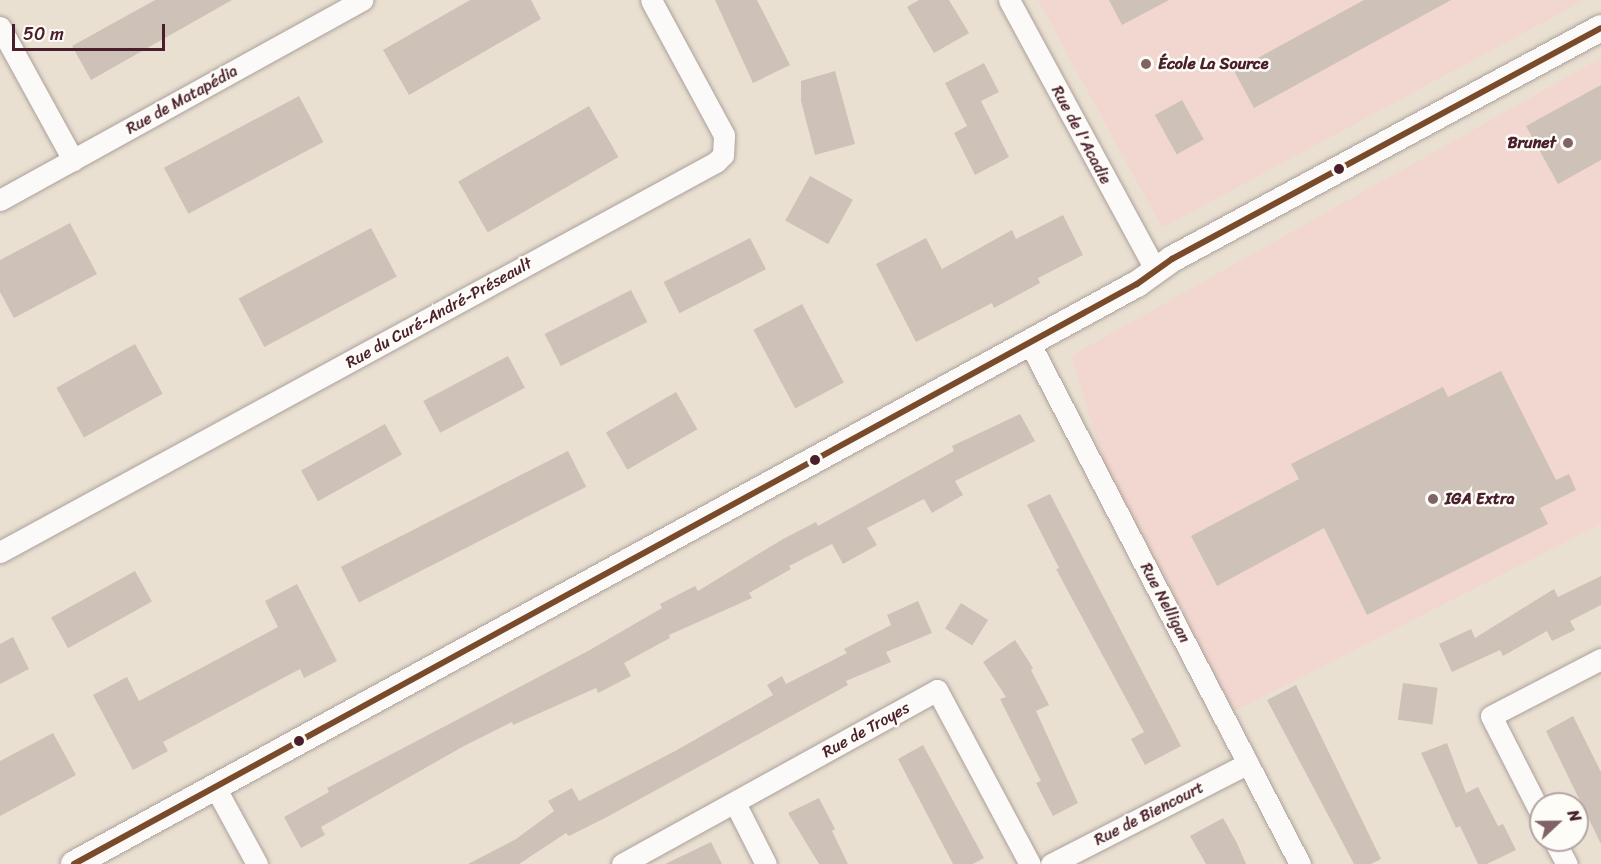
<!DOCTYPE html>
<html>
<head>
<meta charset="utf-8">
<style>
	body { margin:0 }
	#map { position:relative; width:1601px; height:864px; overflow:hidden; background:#eae0d2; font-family:Sriracha,sans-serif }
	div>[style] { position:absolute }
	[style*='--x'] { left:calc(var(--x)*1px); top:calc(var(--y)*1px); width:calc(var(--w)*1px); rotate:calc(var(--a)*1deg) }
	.built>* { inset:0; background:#f1d7cf }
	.building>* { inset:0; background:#cec1b8; transform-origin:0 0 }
	.roads { filter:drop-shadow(0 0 2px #aca19b) drop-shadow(0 0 2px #aca19b) }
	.minor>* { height:21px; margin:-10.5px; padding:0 10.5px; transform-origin:10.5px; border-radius:10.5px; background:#fcfaf8 }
	.major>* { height:26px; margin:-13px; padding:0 13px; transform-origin:13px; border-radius:13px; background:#fcfaf8 }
	.bus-1>* { height:6px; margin:-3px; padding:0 3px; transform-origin:3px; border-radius:3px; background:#7a4b2a }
	.dots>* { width:16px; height:16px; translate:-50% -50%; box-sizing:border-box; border:3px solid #fdfcf7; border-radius:50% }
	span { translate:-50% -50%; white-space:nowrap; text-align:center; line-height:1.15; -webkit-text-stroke:5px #fdfcf7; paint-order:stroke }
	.poi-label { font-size:16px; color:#4a1f2b; font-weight:700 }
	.left { translate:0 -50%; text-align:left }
	.right { translate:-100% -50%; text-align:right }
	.street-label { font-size:16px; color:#4a1f2b }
	.north { position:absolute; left:1529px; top:792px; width:60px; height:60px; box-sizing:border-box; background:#fdfcf7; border:2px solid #b5a4a5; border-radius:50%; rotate:68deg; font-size:16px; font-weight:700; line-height:24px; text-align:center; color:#4a1f2b }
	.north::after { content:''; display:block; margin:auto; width:21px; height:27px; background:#826365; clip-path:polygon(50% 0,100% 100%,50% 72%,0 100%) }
	.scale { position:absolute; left:12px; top:24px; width:153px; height:27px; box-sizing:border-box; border:3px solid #4a1f2b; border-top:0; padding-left:8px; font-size:18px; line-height:21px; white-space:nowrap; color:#4a1f2b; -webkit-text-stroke:4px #fdfcf7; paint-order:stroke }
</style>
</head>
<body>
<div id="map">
	<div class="built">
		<div style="clip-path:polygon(1038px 0,1585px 0,1162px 228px)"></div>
		<div style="clip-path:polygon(1601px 58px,1601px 524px,1225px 716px,1123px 523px,1071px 356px)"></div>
	</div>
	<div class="building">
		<div style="clip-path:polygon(155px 0,232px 0,91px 80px,72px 46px)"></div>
		<div style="clip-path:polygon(470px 0,531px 0,541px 19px,409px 95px,383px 50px)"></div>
		<div style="clip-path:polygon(715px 0,757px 0,790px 65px,753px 83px)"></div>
		<div style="clip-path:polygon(919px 0,949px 0,969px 33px,934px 53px,907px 7px)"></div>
		<div style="clip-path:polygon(1109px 0,1169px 0,1122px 25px)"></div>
		<div style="clip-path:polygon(1364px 0,1451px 0,1254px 108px,1234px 71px)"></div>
		<div style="clip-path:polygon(984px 63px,999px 92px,981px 101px,1009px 157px,975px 175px,954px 133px,967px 126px,945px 83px)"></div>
		<div style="clip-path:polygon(835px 71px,855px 144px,815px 155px,801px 101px,801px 81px)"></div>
		<div style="clip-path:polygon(1601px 85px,1601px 160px,1558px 184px,1526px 126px)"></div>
		<div style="left:299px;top:96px;width:52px;height:153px;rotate:62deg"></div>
		<div style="left:1182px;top:100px;width:45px;height:31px;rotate:61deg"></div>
		<div style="left:589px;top:106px;width:59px;height:151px;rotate:60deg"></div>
		<div style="left:810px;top:176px;width:49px;height:51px;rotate:29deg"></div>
		<div style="clip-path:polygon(1063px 215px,1083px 255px,1038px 278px,1040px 283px,994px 308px,992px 303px,916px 342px,876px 264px,926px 238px,942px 269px,1012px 230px,1016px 239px)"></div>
		<div style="clip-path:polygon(70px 223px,97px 274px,14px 318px,0 292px,0 260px)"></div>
		<div style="left:371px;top:228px;width:55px;height:150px;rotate:62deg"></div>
		<div style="left:750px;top:238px;width:35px;height:97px;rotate:63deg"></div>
		<div style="left:631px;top:290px;width:36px;height:97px;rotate:63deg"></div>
		<div style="left:802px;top:304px;width:89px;height:55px;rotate:62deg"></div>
		<div style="left:135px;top:344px;width:57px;height:90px;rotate:61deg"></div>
		<div style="left:508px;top:356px;width:36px;height:96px;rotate:62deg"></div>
		<div style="clip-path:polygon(1501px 371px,1556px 480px,1569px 474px,1576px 490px,1540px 508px,1548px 524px,1367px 615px,1324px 528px,1217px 586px,1191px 536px,1299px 479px,1291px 464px,1443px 387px,1448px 397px)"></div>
		<div style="left:676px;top:392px;width:43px;height:81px;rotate:60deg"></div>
		<div style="clip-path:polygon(1020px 414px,1035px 441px,955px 481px,963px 495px,932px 513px,924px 499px,867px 528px,877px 545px,843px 564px,832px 544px,789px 566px,791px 569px,749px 593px,752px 598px,669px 635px,670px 638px,624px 663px,631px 676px,598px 693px,596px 688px,513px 725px,512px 722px,464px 746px,321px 827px,325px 835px,301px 848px,284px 817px,329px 792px,327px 788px,588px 651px,662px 608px,660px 604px,695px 586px,698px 591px,783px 539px,816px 522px,818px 526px,954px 451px,952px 446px)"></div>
		<div style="left:385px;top:424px;width:35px;height:96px;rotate:61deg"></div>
		<div style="left:568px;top:451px;width:40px;height:255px;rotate:63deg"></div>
		<div style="clip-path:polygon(1050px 494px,1181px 746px,1145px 765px,1131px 739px,1144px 732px,1056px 569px,1059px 568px,1027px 505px)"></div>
		<div style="left:135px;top:571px;width:35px;height:96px;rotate:61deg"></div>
		<div style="clip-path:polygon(1601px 576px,1601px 605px,1570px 621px,1575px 630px,1552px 641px,1547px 631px,1503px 656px,1500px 650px,1452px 672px,1439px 644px,1471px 629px,1475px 638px,1554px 589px,1558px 597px)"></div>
		<div style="clip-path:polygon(297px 584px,337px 661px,304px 678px,300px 669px,163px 742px,168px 751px,133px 770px,93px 695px,127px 677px,139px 701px,278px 627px,265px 601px)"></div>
		<div style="clip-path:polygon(918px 601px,932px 633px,886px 652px,891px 662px,846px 681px,848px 685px,607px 817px,569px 836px,566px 833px,519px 864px,468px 864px,516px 839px,554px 811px,548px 801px,572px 788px,579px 801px,677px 750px,773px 695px,767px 685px,782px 676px,786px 684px,847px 653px,844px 649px,891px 625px,887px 615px)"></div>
		<div style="left:961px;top:603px;width:32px;height:30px;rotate:32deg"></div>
		<div style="clip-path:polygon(13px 637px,29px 669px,0 684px,0 644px)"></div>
		<div style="clip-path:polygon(1015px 640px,1033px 668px,1031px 670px,1049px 705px,1036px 711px,1078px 803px,1053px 816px,1036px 783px,1041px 781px,1000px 699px,1006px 697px,983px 662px)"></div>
		<div style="left:1403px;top:683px;width:35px;height:37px;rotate:8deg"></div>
		<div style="clip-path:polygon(1296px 685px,1381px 859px,1371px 864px,1354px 864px,1267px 700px)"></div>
		<div style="clip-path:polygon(1573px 716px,1601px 772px,1601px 844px,1546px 731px)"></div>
		<div style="clip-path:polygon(53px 733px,76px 775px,0 816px,0 761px)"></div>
		<div style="clip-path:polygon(1447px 743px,1466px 793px,1478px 787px,1498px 826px,1503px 824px,1516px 850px,1487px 864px,1478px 864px,1460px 826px,1456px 828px,1421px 753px)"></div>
		<div style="clip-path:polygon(923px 745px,984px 858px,973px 864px,953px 864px,898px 759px)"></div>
		<div style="clip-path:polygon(819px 798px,835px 829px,832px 831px,848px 864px,819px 864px,788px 813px)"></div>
		<div style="clip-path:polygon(1223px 818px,1237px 843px,1246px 864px,1206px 864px,1190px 836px)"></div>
		<div style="clip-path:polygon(711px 842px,722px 864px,665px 864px)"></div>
	</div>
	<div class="roads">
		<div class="minor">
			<div style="--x:1009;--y:0;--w:306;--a:61.5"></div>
			<div style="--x:0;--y:27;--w:152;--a:61.2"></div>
			<div style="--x:0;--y:200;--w:414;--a:-28.9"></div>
			<div style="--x:1029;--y:342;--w:588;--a:62.56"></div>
			<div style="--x:0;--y:552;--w:815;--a:-28.58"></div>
			<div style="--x:716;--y:162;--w:10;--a:-45"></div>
			<div style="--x:723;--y:155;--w:20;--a:-87"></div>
			<div style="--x:724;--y:135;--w:153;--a:-118.4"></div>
			<div style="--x:215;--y:787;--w:88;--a:61.4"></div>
			<div style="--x:735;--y:803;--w:68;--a:63.1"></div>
			<div style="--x:1541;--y:814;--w:110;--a:-117"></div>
			<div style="--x:1491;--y:716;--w:124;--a:-27.4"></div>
			<div style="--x:1554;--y:840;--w:27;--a:62"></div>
			<div style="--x:622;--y:864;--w:360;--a:-28.9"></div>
			<div style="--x:937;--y:690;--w:197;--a:61.9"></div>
			<div style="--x:1051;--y:864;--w:221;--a:-27.1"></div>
		</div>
		<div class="major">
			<div style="--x:74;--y:864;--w:1211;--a:-28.62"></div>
			<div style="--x:1137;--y:284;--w:43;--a:-35.5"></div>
			<div style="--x:1172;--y:259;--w:487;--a:-28.3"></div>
		</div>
	</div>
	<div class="bus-1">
		<div style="--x:74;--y:864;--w:1211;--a:-28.62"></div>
		<div style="--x:1137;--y:284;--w:43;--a:-35.5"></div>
		<div style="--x:1172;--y:259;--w:487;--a:-28.3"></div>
	</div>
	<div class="dots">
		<div style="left:1146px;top:64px;background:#826365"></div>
		<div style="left:1568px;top:143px;background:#826365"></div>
		<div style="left:1339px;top:169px;background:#4a1f2b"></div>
		<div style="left:815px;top:460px;background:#4a1f2b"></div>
		<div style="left:1433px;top:499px;background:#826365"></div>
		<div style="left:299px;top:741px;background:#4a1f2b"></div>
	</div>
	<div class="poi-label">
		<span class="left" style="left:1158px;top:64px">École La Source</span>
		<span class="right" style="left:1556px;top:143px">Brunet</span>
		<span class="left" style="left:1445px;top:499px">IGA Extra</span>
	</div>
	<div class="street-label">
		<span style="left:182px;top:100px;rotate:-29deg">Rue de Matapédia</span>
		<span style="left:1081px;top:135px;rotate:62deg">Rue de l'Acadie</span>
		<span style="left:439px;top:313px;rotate:-29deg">Rue du Curé-André-Préseault</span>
		<span style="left:1165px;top:603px;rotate:62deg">Rue Nelligan</span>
		<span style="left:866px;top:730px;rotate:-29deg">Rue de Troyes</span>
		<span style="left:1149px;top:814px;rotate:-27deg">Rue de Biencourt</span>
	</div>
	<div class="north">N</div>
	<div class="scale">50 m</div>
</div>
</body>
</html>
